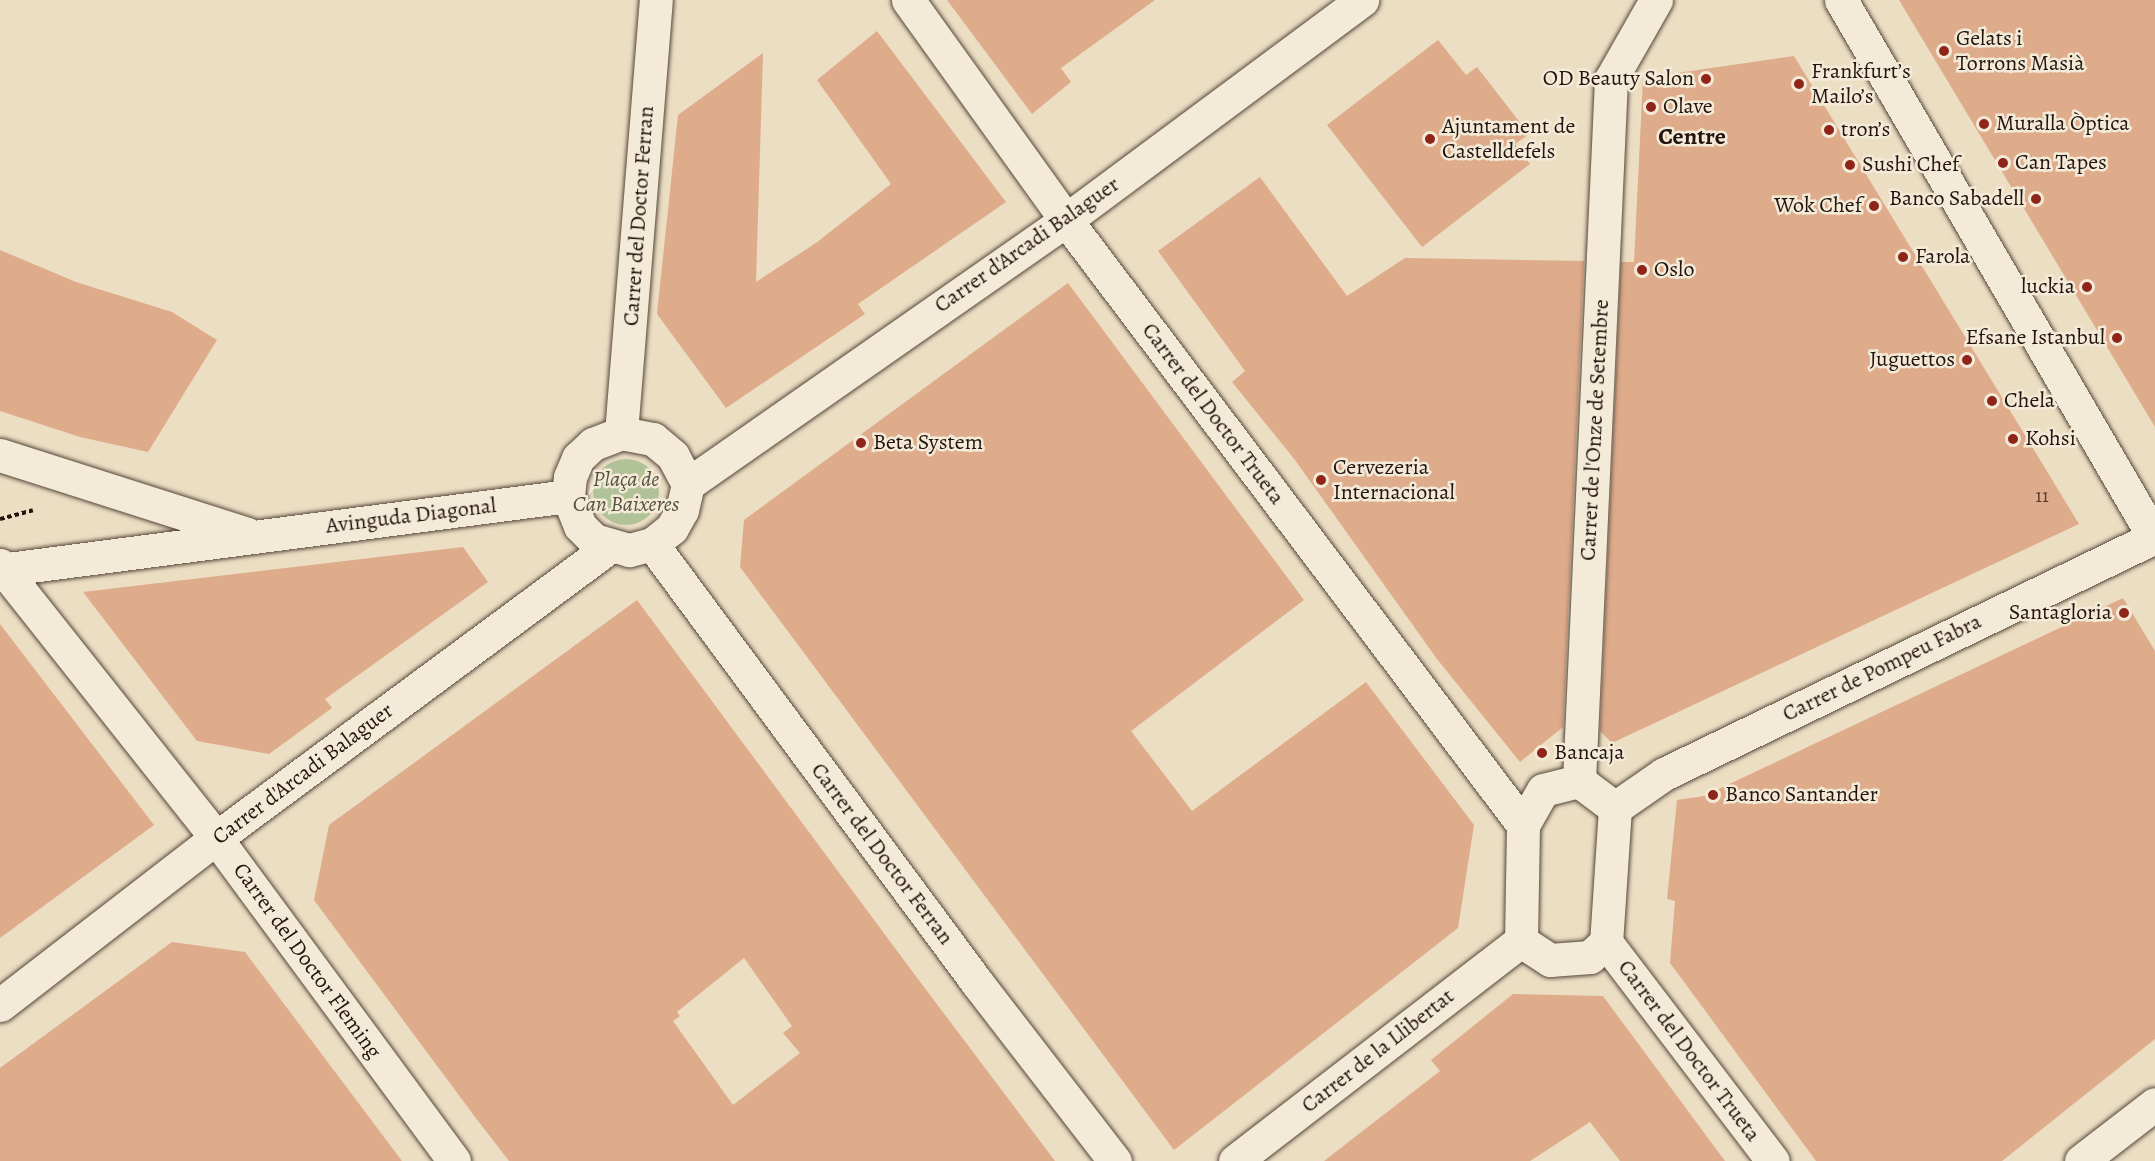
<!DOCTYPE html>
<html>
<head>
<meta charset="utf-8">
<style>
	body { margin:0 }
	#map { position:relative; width:2155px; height:1161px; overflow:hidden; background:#ecdec3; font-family:Alegreya,serif }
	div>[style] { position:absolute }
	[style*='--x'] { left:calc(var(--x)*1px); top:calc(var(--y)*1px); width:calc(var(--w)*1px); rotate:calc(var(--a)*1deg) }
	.green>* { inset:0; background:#b2c298 }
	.round { border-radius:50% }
	.building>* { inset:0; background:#deab8b }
	.path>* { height:4px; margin-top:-2px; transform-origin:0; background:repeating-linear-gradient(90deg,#23140d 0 4.5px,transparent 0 7.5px) }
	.roads { filter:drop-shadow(0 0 2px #55463a) drop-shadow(0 0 2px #55463a) }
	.pedestrian>* { height:33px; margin:-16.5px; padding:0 16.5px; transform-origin:16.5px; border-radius:16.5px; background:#f3ead8 }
	.minor>* { height:33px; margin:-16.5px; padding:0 16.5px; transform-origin:16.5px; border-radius:16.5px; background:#f3ead8 }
	.tertiary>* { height:33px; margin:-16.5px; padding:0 16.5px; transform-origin:16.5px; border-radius:16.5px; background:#f3ead8 }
	.dots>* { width:16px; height:16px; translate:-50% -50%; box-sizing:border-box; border:3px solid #f3ead8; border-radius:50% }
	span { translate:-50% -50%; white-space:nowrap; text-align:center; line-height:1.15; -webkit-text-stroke:5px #f3ead8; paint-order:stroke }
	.number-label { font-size:20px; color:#523a2c }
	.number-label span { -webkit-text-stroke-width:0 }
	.poi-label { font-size:22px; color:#23140d }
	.left { translate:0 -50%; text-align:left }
	.right { translate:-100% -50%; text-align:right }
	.street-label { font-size:22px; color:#23140d }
	.park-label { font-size:22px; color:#55513e; font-style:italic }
	.neighbourhood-label { font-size:24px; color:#23140d; font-weight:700 }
</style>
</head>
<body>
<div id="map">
	<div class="green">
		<div class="round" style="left:593px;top:459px;width:66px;height:66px"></div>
	</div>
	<div class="building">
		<div style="clip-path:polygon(947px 0,1155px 0,1061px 68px,1071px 82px,1032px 114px)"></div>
		<div style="clip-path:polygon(1899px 0,2155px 0,2155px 427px,2010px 185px)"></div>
		<div style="clip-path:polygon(877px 31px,1006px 202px,858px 304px,865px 314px,726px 408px,657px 314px,678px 115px,763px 53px,756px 282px,816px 243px,891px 184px,817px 80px)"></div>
		<div style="clip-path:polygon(1438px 40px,1466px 75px,1477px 67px,1529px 134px,1515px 144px,1530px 164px,1422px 247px,1327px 125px)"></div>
		<div style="clip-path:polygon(1794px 56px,2079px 524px,1612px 743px,1600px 731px,1621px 262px,1634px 262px,1643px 78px)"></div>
		<div style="clip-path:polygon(1260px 177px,1347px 296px,1405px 258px,1584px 261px,1563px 727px,1520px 762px,1437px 659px,1295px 460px,1232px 382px,1245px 371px,1158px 251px)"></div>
		<div style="clip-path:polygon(0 250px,76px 282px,172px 312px,217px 340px,148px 452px,80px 437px,0 411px)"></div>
		<div style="clip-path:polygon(1068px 283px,1304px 600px,1131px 731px,1192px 811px,1366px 682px,1474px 825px,1458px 928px,1174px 1150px,740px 567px,744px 520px)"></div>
		<div style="clip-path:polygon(463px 547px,488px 582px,325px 699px,332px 708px,269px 754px,197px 741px,83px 592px)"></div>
		<div style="clip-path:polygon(2123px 598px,2155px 651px,2155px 1039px,2002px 1161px,1816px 1161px,1670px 963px,1675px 901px,1667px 899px,1677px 800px,1704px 796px)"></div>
		<div style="clip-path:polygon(evenodd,637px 600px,909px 967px,1055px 1161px,509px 1161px,475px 1117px,314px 900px,329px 825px,637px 600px,744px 958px,792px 1026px,783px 1033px,800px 1053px,733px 1105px,673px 1021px,680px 1016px,677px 1012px,744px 958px)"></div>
		<div style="clip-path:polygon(0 624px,154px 825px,0 938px)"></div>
		<div style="clip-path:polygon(172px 942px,245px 952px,402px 1161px,0 1161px,0 1068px)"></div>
		<div style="clip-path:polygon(1513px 994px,1603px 996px,1725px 1161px,1620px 1161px,1590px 1122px,1530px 1161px,1324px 1161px,1440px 1071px,1431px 1060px)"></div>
	</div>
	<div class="path">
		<div style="--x:0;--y:519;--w:34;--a:-15"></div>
	</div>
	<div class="roads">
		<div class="pedestrian">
			<div style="--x:1841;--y:0;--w:624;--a:59.78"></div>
			<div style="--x:1066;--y:220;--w:369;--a:-36.6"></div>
			<div style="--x:1579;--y:781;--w:703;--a:-87.39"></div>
			<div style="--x:1611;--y:79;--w:91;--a:-60.3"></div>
		</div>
		<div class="minor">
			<div style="--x:908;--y:0;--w:271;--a:54.3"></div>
			<div style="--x:1066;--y:220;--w:758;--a:52.93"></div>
			<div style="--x:621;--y:433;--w:434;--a:-85.4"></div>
			<div style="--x:621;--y:433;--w:33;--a:11"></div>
			<div style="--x:653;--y:439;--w:26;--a:40"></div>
			<div style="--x:673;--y:456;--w:32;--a:62"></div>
			<div style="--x:688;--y:484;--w:27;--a:103"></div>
			<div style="--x:682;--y:510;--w:21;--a:119"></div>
			<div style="--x:672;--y:528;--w:26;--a:141"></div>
			<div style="--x:652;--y:544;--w:24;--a:165"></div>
			<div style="--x:629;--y:550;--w:36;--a:-164"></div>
			<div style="--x:594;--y:540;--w:20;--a:-135"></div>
			<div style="--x:580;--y:526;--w:32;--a:-112"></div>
			<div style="--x:568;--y:496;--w:19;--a:-84"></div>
			<div style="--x:570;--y:477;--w:21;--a:-67"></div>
			<div style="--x:578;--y:458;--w:21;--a:-43"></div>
			<div style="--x:593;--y:444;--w:30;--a:-21"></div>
			<div style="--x:0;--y:455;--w:259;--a:17.7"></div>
			<div style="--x:688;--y:484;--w:461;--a:-34.9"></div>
			<div style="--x:652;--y:544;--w:548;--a:53.46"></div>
			<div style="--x:978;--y:984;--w:224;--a:52.3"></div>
			<div style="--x:0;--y:565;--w:348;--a:51.6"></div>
			<div style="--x:216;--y:838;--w:401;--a:53.6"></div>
			<div style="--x:0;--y:570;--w:573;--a:-7.42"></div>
			<div style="--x:1579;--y:781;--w:45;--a:36.9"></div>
			<div style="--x:1615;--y:808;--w:134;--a:93.8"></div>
			<div style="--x:1606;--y:942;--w:22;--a:137"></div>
			<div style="--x:1590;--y:957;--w:40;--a:175.7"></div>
			<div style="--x:1550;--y:960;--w:35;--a:-147"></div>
			<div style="--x:1521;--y:941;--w:116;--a:-89"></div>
			<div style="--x:1523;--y:825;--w:40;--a:-60.3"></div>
			<div style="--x:1543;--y:790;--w:37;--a:-14"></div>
			<div style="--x:1615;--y:808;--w:60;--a:-34.8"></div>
			<div style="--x:1664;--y:774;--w:545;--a:-25.77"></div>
			<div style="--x:1606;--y:942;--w:275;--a:52.7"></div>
			<div style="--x:0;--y:1005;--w:273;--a:-37.7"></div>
			<div style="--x:216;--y:838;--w:489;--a:-36.5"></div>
			<div style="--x:1235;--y:1161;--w:361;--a:-37.6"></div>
		</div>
		<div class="tertiary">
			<div style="--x:2081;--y:1161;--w:93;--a:-37.6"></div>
		</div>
	</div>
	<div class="dots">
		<div style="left:1944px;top:51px;background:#8f2418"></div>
		<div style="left:1706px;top:79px;background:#8f2418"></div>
		<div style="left:1799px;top:84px;background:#8f2418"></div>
		<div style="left:1651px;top:107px;background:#8f2418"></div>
		<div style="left:1984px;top:124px;background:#8f2418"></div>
		<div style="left:1829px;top:130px;background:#8f2418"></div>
		<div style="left:1430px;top:139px;background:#8f2418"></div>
		<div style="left:2003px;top:163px;background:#8f2418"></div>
		<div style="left:1850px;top:165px;background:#8f2418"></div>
		<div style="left:2036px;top:199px;background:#8f2418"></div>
		<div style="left:1874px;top:206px;background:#8f2418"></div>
		<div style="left:1903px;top:257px;background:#8f2418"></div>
		<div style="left:1642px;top:270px;background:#8f2418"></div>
		<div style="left:2087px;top:287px;background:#8f2418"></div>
		<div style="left:2117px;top:338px;background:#8f2418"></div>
		<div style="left:1967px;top:360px;background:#8f2418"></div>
		<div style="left:1992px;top:401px;background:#8f2418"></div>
		<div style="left:2013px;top:439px;background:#8f2418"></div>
		<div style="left:861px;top:443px;background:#8f2418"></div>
		<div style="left:1321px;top:480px;background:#8f2418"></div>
		<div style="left:2124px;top:613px;background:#8f2418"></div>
		<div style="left:1542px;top:753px;background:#8f2418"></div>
		<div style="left:1713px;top:795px;background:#8f2418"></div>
	</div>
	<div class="number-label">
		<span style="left:2042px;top:495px">11</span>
	</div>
	<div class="poi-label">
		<span class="left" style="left:1956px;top:51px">Gelats i<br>Torrons Masià</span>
		<span class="left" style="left:1811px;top:84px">Frankfurt’s<br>Mailo’s</span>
		<span class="right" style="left:1694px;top:79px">OD Beauty Salon</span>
		<span class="left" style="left:1663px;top:107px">Olave</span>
		<span class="left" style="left:1996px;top:124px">Muralla Òptica</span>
		<span class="left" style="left:1442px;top:139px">Ajuntament de<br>Castelldefels</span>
		<span class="left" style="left:1841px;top:130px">tron’s</span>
		<span class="left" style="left:2015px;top:163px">Can Tapes</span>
		<span class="left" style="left:1862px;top:165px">Sushi Chef</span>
		<span class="right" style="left:2024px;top:199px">Banco Sabadell</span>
		<span class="right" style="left:1862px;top:206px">Wok Chef</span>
		<span class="left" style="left:1915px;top:257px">Farola</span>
		<span class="left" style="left:1654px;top:270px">Oslo</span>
		<span class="right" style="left:2075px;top:287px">luckia</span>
		<span class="right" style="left:2105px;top:338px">Efsane Istanbul</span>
		<span class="right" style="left:1955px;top:360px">Juguettos</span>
		<span class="left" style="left:2004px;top:401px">Chela</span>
		<span class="left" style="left:2025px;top:439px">Kohsi</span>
		<span class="left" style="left:873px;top:443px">Beta System</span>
		<span class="left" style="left:1333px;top:480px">Cervezeria<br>Internacional</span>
		<span class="right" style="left:2112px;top:613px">Santagloria</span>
		<span class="left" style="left:1554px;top:753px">Bancaja</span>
		<span class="left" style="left:1725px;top:795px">Banco Santander</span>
	</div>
	<div class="street-label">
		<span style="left:639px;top:216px;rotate:-86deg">Carrer del Doctor Ferran</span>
		<span style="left:1027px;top:245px;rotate:-35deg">Carrer d'Arcadi Balaguer</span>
		<span style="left:1213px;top:414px;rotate:53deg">Carrer del Doctor Trueta</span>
		<span style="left:1595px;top:430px;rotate:-87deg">Carrer de l'Onze de Setembre</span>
		<span style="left:411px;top:516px;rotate:-7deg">Avinguda Diagonal</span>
		<span style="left:1882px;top:668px;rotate:-26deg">Carrer de Pompeu Fabra</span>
		<span style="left:303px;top:774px;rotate:-37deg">Carrer d'Arcadi Balaguer</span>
		<span style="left:882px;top:854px;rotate:53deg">Carrer del Doctor Ferran</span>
		<span style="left:307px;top:961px;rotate:54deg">Carrer del Doctor Fleming</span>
		<span style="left:1378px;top:1051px;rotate:-38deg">Carrer de la Llibertat</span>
		<span style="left:1689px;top:1051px;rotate:53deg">Carrer del Doctor Trueta</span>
	</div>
	<div class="park-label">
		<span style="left:626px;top:492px">Plaça de<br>Can Baixeres</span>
	</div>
	<div class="neighbourhood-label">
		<span style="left:1692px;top:137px">Centre</span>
	</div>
</div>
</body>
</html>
